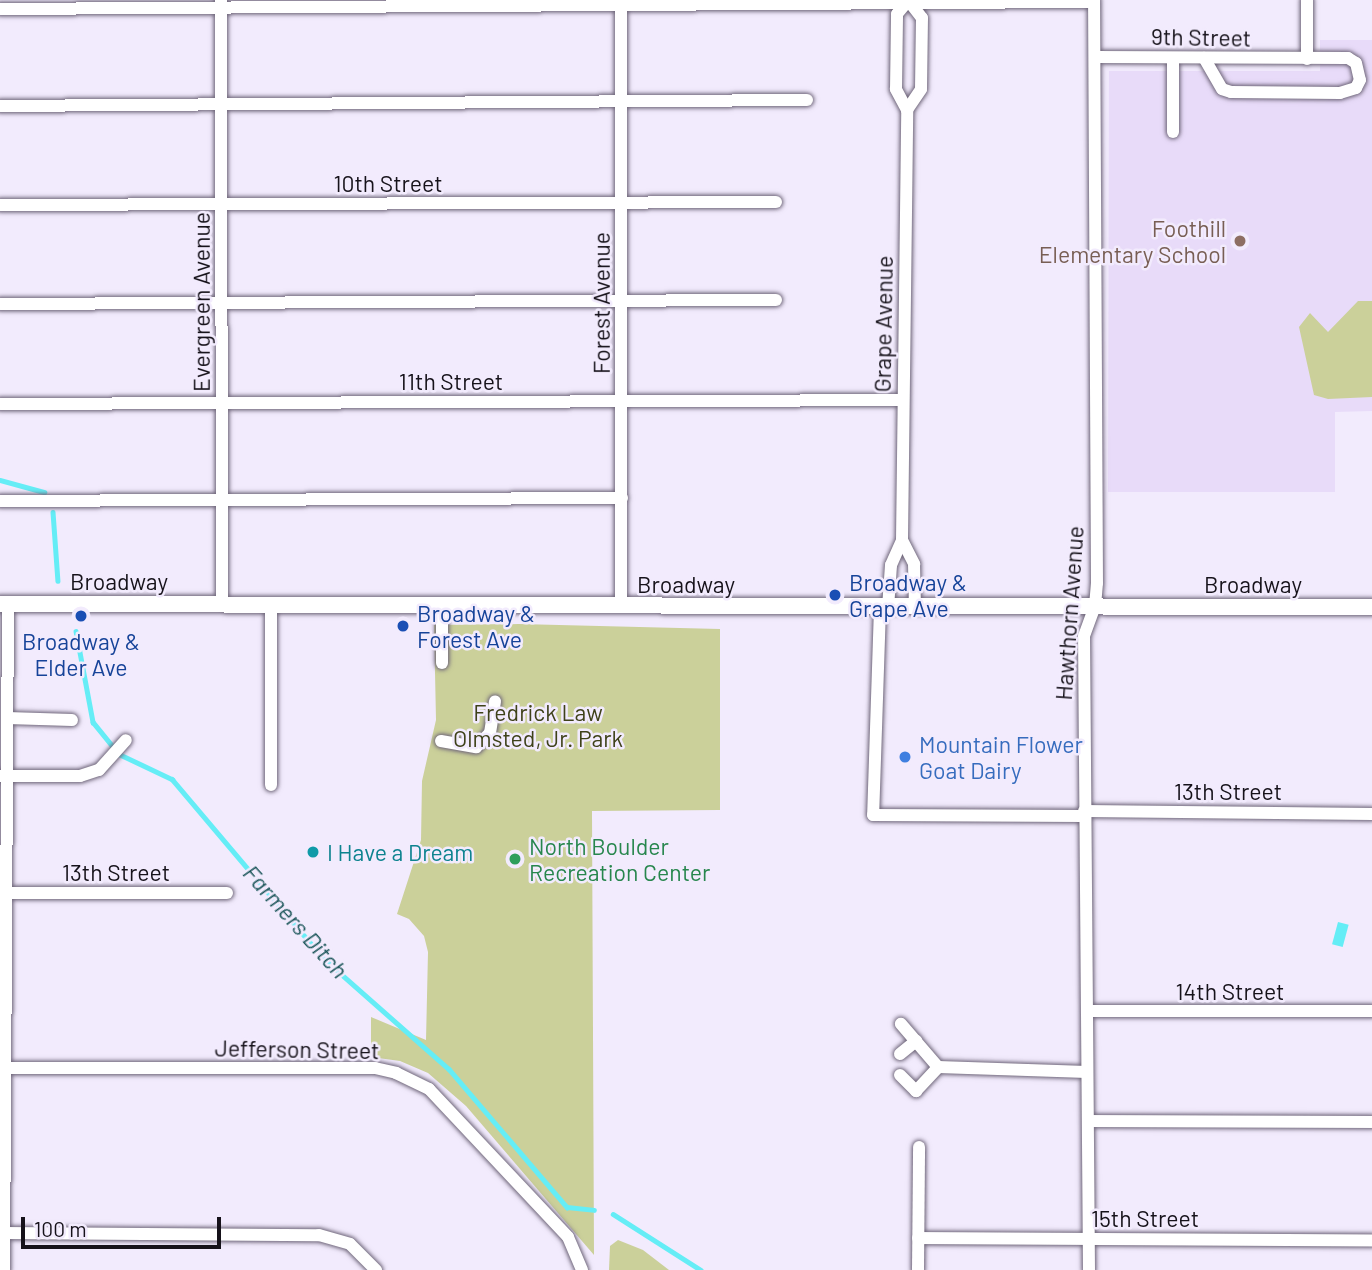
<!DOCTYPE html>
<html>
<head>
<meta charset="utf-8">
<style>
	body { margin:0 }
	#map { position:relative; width:1372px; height:1270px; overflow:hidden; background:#f2ebfd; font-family:Barlow,sans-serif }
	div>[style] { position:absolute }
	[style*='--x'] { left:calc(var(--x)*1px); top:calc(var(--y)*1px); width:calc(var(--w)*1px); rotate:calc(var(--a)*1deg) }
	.built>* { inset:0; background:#e8dbf9 }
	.green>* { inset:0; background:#cbd09a }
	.water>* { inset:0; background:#65edf6; transform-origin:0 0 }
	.stream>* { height:4.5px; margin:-2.25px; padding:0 2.25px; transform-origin:2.25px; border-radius:2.25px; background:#65edf6 }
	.roads { filter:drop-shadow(0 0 2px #6f667a) drop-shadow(0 0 2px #6f667a) }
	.minor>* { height:12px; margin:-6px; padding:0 6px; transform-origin:6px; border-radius:6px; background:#fff }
	.major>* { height:16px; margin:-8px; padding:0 8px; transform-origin:8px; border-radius:8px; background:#fff }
	.dots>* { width:19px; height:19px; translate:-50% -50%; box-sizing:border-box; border:4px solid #f2ebfd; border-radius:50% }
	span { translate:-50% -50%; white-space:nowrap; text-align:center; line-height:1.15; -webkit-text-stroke:5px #f2ebfd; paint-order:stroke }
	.street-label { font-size:23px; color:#16121a }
	.education-label { font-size:23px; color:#785e54 }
	.right { translate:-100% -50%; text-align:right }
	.transit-label { font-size:23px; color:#164399 }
	.left { translate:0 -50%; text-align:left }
	.park-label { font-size:23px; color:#3e4119 }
	.shop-label { font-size:23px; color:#366cbe }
	.leisure-label { font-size:23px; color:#27864d }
	.culture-label { font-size:23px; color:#0d838f }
	.water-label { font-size:24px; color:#1d575b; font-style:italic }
	.scale { position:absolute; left:21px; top:1217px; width:200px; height:32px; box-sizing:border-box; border:4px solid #16121a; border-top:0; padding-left:9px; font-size:21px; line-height:24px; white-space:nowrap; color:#16121a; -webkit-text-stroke:5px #f2ebfd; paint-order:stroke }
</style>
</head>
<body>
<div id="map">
	<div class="built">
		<div style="clip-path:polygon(1320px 40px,1372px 40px,1372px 411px,1335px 412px,1335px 492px,1108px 492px,1109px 71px,1320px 71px)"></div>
	</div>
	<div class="green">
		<div style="clip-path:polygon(1358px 301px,1372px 301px,1372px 397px,1328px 399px,1314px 395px,1299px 327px,1310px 313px,1328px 332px)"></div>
		<div style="clip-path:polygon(519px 624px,720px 629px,720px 810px,592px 811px,594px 1255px,466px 1106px,428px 1073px,400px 1061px,371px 1057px,371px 1017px,426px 1040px,428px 952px,424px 936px,409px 919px,397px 914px,421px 840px,422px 781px,436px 720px,434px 625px)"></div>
		<div style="clip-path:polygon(618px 1240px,643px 1250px,669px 1270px,609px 1270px,610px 1246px)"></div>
	</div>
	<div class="water">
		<div style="left:1338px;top:922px;width:11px;height:23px;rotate:15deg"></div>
	</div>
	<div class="stream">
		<div style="--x:0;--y:480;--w:46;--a:15.3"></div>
		<div style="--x:53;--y:512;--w:69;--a:85.9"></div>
		<div style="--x:76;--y:631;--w:93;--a:79.4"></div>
		<div style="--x:93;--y:722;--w:41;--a:50.9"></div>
		<div style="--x:119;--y:754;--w:59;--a:25.3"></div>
		<div style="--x:172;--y:779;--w:234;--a:49.8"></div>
		<div style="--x:323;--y:958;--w:168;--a:41.4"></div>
		<div style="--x:449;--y:1069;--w:182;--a:49.5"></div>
		<div style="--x:567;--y:1207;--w:27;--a:6"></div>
		<div style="--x:613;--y:1214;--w:104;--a:32.5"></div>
	</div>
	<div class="roads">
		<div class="minor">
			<div style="--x:221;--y:0;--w:605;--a:89.91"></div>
			<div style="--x:621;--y:0;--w:607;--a:90"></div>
			<div style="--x:1307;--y:0;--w:59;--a:90"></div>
			<div style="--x:0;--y:9;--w:1094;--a:-0.37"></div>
			<div style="--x:1095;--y:57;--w:253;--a:0.2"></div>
			<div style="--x:1348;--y:58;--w:9;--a:32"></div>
			<div style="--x:1356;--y:63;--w:17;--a:77"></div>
			<div style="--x:1360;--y:80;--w:9;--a:117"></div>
			<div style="--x:1356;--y:88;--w:17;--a:163"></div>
			<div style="--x:1340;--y:93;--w:109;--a:-179.5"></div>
			<div style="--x:1231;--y:92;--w:9;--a:-162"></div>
			<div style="--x:1222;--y:89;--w:36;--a:-120"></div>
			<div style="--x:0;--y:106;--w:807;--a:-0.43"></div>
			<div style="--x:907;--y:110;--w:25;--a:-56"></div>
			<div style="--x:921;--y:89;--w:71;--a:-89.2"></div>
			<div style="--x:922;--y:18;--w:23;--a:-128"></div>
			<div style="--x:1173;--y:132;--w:74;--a:-90"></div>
			<div style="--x:0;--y:205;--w:776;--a:-0.22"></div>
			<div style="--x:0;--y:304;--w:776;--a:-0.3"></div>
			<div style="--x:0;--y:404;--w:902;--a:-0.25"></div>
			<div style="--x:0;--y:501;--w:622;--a:-0.28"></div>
			<div style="--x:902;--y:540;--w:27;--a:63"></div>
			<div style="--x:914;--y:564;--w:44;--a:88.7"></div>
			<div style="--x:271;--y:605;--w:180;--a:90"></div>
			<div style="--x:880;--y:608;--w:207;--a:91.9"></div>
			<div style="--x:873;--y:815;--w:211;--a:0.3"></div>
			<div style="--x:888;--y:608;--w:43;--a:-86"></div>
			<div style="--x:891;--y:565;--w:27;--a:-66"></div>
			<div style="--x:902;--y:540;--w:430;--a:-89.3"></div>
			<div style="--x:907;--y:110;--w:24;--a:-118"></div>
			<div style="--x:896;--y:89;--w:75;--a:-89.2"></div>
			<div style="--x:897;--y:14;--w:17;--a:-50"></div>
			<div style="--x:442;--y:663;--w:57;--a:-90"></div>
			<div style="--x:7;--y:718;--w:65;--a:1.8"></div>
			<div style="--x:441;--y:741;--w:36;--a:10"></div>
			<div style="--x:476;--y:747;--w:20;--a:-45"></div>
			<div style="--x:490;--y:733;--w:32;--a:-81"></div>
			<div style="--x:0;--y:776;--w:80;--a:0"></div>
			<div style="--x:80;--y:776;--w:20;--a:-18"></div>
			<div style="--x:99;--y:770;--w:40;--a:-48"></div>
			<div style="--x:1084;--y:811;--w:288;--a:0.6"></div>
			<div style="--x:5;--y:893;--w:222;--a:0"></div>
			<div style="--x:1087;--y:1011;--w:285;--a:0"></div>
			<div style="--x:900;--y:1054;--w:21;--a:-39"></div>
			<div style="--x:938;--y:1067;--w:149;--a:1.9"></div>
			<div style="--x:5;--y:1068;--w:370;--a:0"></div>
			<div style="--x:375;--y:1068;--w:22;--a:13"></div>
			<div style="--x:396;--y:1073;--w:37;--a:26"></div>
			<div style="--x:429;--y:1089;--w:203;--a:46.8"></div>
			<div style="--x:568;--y:1237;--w:36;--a:67"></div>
			<div style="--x:900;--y:1075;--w:23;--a:45"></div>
			<div style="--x:916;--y:1091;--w:33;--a:-47"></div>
			<div style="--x:938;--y:1067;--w:57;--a:-130.7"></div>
			<div style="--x:1088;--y:1121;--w:284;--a:0.2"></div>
			<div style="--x:4;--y:1233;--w:315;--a:0.4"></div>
			<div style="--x:319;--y:1235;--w:32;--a:16"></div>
			<div style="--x:350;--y:1244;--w:37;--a:45"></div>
			<div style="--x:918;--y:1238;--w:454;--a:0.3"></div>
			<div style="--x:4;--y:1270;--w:666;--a:-89.66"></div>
			<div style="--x:918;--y:1270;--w:123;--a:-89.5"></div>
			<div style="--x:1089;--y:1270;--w:634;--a:-90.45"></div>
			<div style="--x:1084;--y:636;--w:32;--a:-70"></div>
			<div style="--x:1095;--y:606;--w:23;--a:-85"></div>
			<div style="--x:1097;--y:583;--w:583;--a:-90.29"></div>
		</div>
		<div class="major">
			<div style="--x:0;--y:604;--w:1372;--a:0.13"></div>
		</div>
	</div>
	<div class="dots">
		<div style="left:1240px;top:241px;background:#8d6e63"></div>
		<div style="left:835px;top:595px;background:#1a4fb4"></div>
		<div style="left:81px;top:616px;background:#1a4fb4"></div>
		<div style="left:403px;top:626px;background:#1a4fb4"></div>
		<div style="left:905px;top:757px;background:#3f7fe0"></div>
		<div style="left:313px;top:852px;background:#0f9aa8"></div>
		<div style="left:515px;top:859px;background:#2e9e5b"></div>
	</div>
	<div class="street-label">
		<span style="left:1201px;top:37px;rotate:1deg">9th Street</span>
		<span style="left:388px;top:183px">10th Street</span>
		<span style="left:201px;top:302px;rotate:-90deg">Evergreen Avenue</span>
		<span style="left:601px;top:303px;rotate:-90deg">Forest Avenue</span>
		<span style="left:883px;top:324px;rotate:-89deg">Grape Avenue</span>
		<span style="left:451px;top:381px">11th Street</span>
		<span style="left:119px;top:581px">Broadway</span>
		<span style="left:686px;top:584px">Broadway</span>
		<span style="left:1253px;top:584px">Broadway</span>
		<span style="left:1069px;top:613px;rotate:-86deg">Hawthorn Avenue</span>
		<span style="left:1228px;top:791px">13th Street</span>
		<span style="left:116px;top:872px">13th Street</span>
		<span style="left:1230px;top:991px">14th Street</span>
		<span style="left:297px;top:1049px;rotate:1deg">Jefferson Street</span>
		<span style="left:1145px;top:1218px">15th Street</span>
	</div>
	<div class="education-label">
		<span class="right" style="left:1226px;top:241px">Foothill<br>Elementary School</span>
	</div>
	<div class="transit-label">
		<span class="left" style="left:849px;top:595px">Broadway &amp;<br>Grape Ave</span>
		<span class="left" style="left:417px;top:626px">Broadway &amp;<br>Forest Ave</span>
		<span style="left:81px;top:654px">Broadway &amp;<br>Elder Ave</span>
	</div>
	<div class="park-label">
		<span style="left:538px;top:725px">Fredrick Law<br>Olmsted, Jr. Park</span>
	</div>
	<div class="shop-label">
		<span class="left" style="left:919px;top:757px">Mountain Flower<br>Goat Dairy</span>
	</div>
	<div class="leisure-label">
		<span class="left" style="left:529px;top:859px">North Boulder<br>Recreation Center</span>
	</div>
	<div class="culture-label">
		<span class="left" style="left:327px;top:852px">I Have a Dream</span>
	</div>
	<div class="water-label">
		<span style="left:296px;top:921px;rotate:48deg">Farmers Ditch</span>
	</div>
	<div class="scale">100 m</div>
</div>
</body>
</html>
